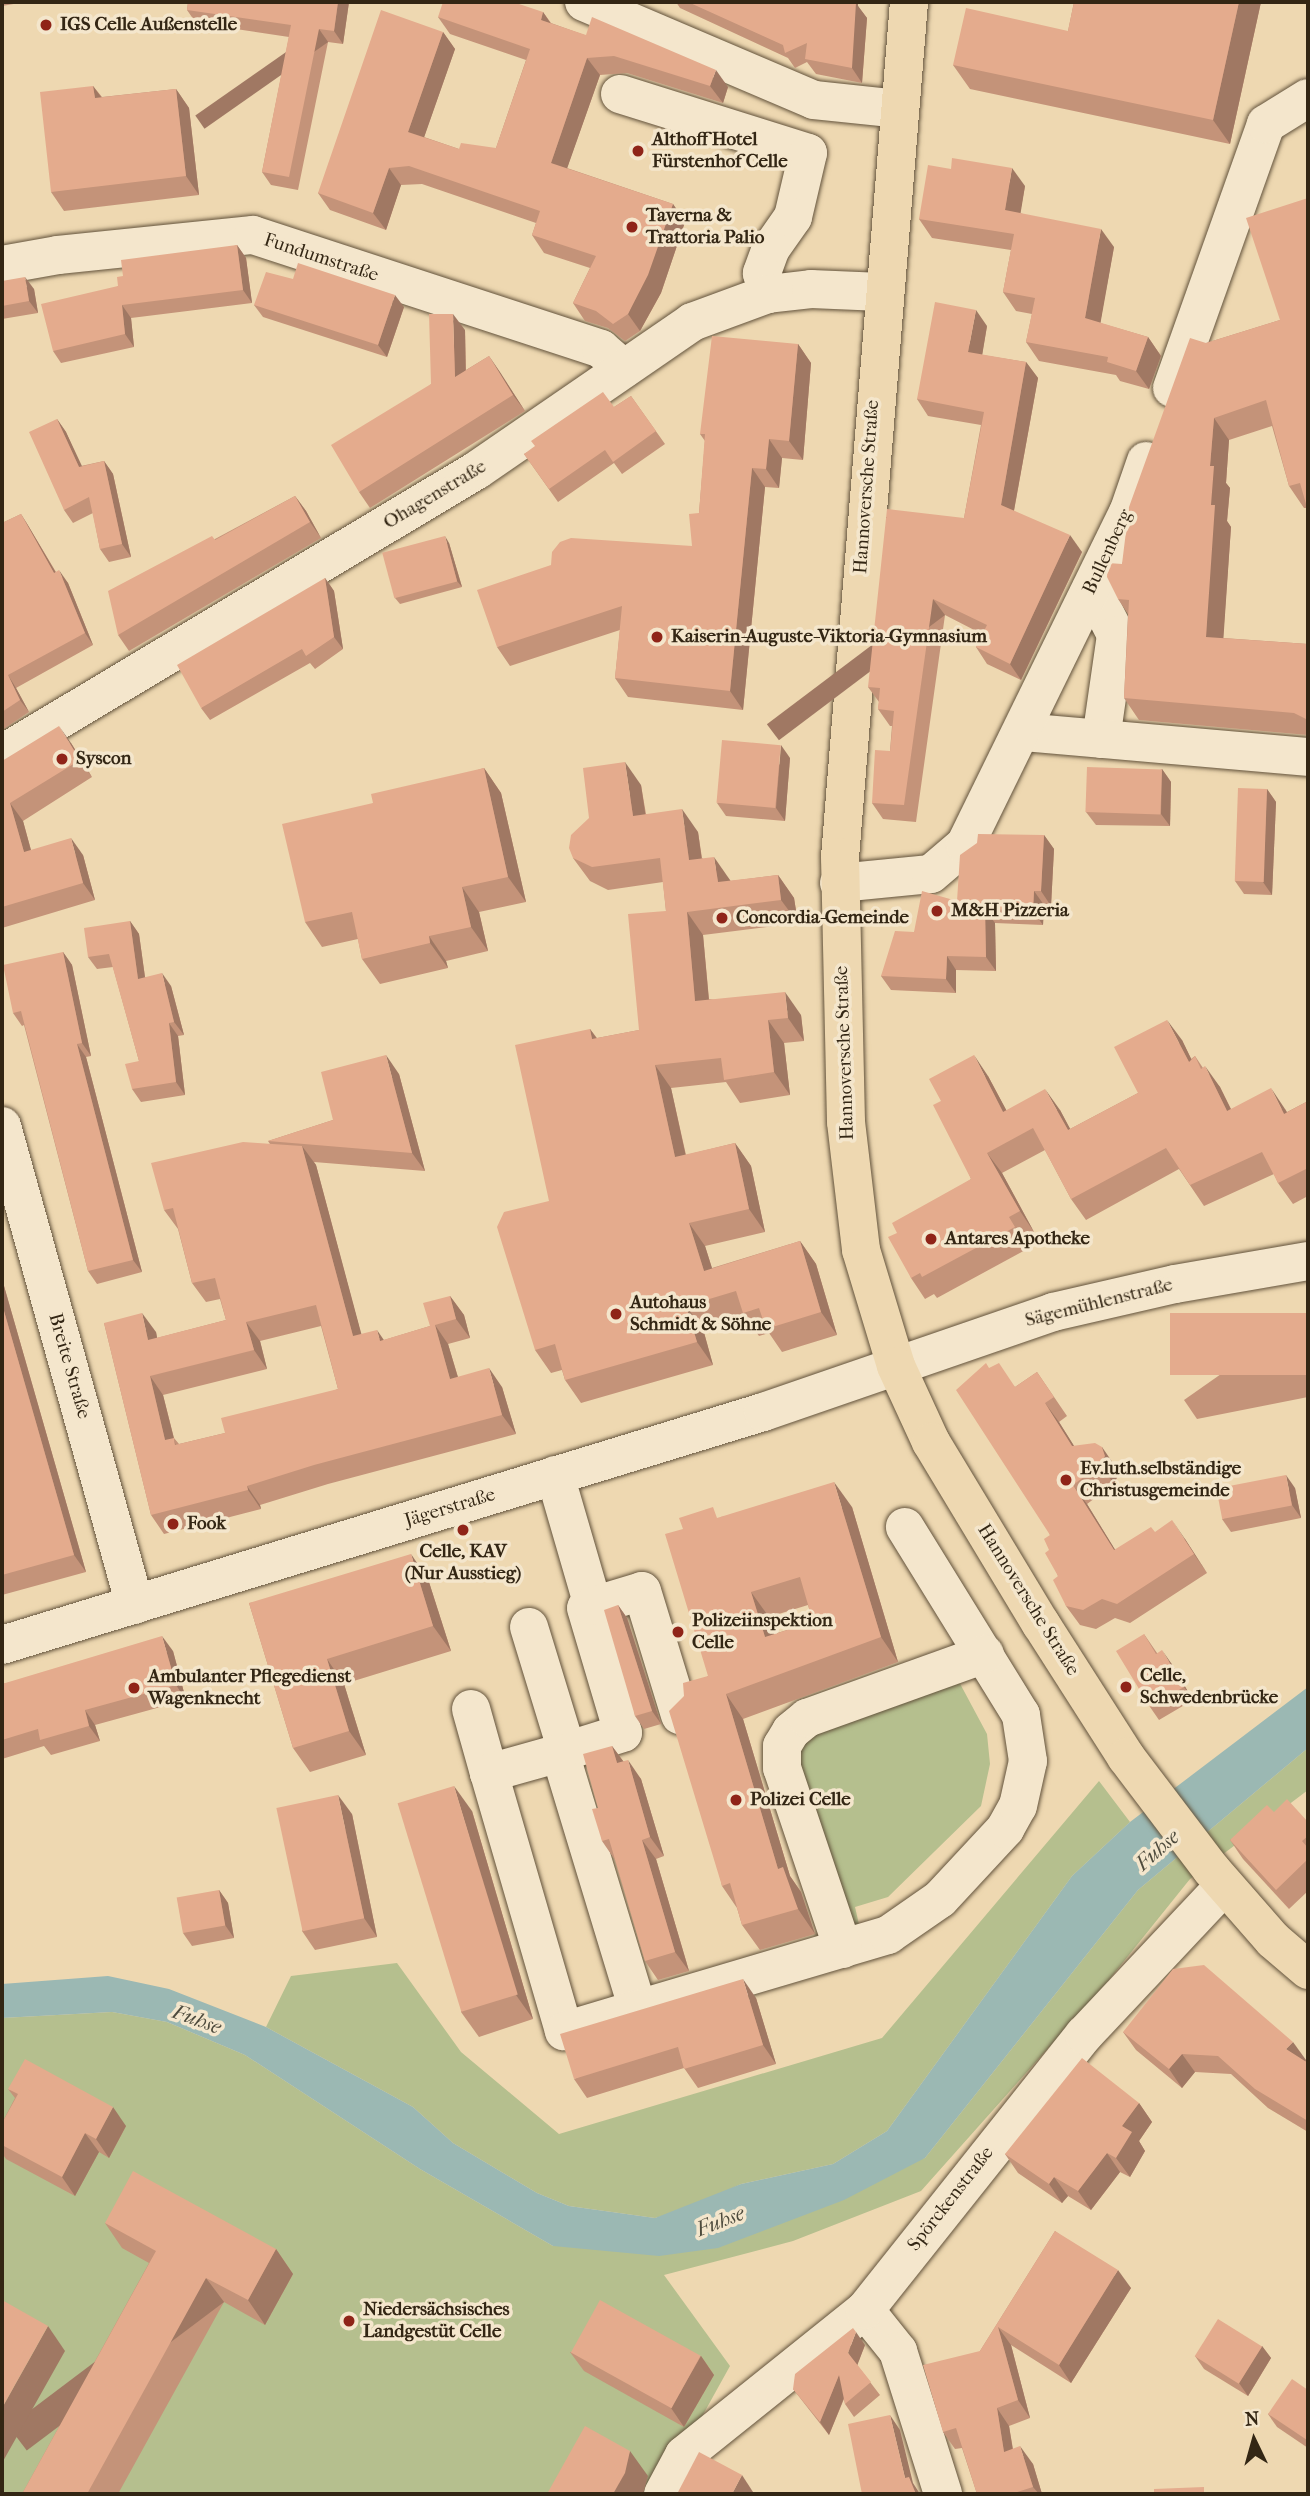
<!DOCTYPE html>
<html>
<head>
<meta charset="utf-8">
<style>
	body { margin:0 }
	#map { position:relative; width:1310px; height:2496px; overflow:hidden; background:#eed8b1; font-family:"IM FELL French Canon",serif }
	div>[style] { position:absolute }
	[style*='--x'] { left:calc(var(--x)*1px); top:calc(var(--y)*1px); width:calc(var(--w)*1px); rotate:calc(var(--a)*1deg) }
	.green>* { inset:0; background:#b5bf8e }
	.water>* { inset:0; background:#9bb8b3 }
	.roads { filter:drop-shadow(0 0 2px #62523b) drop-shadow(0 0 2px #62523b) }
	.minor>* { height:38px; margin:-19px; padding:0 19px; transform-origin:19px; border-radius:19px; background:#f4e6cc }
	.major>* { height:38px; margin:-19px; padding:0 19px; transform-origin:19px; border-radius:19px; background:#eed8b1 }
	.wall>* { inset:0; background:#c49379 }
	.shaded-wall>* { inset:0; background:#a07863; transform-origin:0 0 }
	.building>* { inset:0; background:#e4ab8d; transform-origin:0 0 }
	.dots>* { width:19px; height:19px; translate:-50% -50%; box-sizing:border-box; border:4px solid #f4e6cc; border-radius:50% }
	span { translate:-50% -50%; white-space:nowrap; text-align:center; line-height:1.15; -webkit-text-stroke:7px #f4e6cc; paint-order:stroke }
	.poi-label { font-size:19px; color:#332614; font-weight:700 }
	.left { translate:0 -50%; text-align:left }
	.street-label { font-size:19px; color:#332614 }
	.water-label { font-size:21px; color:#4d4a3c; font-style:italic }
	.frame { position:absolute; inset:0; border:4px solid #332614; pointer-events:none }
	.north { position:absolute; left:1219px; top:2405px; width:70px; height:70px; -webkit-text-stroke:5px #f4e6cc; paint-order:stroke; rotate:355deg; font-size:19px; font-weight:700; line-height:28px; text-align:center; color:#332614 }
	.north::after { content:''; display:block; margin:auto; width:24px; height:32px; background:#332614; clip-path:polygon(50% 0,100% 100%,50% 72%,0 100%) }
</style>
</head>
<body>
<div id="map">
	<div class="green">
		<div style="clip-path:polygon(957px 1678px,987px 1734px,990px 1764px,981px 1806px,888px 1897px,855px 1907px,861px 1933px,851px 1928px,788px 1749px,796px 1735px)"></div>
		<div style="clip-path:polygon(1308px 1748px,1308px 1790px,1190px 1879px,1108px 1981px,921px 2191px,793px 2241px,664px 2275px,730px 2366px,659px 2494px,2px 2494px,2px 2018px,112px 2012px,167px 2022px,245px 2055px,420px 2169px,553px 2246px,925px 2158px,1138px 1890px)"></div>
		<div style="clip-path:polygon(1099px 1781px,1130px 1822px,1072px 1876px,887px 2131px,833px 2164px,741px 2184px,691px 2208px,655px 2218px,569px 2206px,537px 2193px,453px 2143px,413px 2107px,266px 2027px,291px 1976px,397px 1963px,461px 2052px,559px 2134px,882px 2038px)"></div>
	</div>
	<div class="water">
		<div style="clip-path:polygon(1308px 1687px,1308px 1748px,1138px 1890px,925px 2158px,844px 2200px,718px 2248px,659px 2256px,553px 2246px,420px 2169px,245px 2055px,167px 2022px,112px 2012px,2px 2018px,2px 1984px,108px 1976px,169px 1989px,266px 2027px,413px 2107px,453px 2143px,537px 2193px,569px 2206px,655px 2218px,741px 2184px,833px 2164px,887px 2131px,1072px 1876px,1130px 1822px)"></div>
	</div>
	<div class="roads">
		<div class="minor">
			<div style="--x:584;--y:2;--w:250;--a:23.1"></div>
			<div style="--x:814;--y:100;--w:85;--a:6"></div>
			<div style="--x:620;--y:94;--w:197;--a:17.4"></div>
			<div style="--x:808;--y:153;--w:66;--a:103.2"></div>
			<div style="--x:793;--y:217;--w:38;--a:125"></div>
			<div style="--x:771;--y:248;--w:27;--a:110"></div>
			<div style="--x:762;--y:273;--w:22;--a:74"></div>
			<div style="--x:2;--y:265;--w:57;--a:-10.1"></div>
			<div style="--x:58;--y:255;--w:196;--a:-5.9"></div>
			<div style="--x:253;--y:235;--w:366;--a:18.1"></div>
			<div style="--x:601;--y:349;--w:30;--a:41"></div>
			<div style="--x:1172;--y:388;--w:280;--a:-70.4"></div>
			<div style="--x:1266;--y:124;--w:49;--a:-31.8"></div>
			<div style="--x:1092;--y:588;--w:53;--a:62.9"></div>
			<div style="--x:1116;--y:635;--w:105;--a:98.2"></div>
			<div style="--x:1023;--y:732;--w:286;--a:5"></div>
			<div style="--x:2;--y:754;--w:553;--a:-30.87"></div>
			<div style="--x:477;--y:470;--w:261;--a:-34.5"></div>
			<div style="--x:692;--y:322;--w:81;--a:-20.2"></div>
			<div style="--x:768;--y:294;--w:43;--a:-6.6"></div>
			<div style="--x:811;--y:289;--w:71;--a:2.4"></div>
			<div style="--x:839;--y:883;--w:92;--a:-5.6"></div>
			<div style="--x:931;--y:874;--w:45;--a:-40.5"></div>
			<div style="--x:965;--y:845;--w:370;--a:-63.9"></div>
			<div style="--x:1128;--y:513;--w:55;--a:-70.9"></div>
			<div style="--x:2;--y:1126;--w:497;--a:74.5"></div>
			<div style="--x:555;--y:1475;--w:136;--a:73.8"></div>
			<div style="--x:593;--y:1606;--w:7;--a:164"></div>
			<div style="--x:586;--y:1608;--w:130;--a:73.5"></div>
			<div style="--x:623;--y:1733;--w:66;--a:162.4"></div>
			<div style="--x:560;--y:1753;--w:268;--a:73.1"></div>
			<div style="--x:638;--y:2009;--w:261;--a:-16.5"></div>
			<div style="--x:888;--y:1935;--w:63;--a:-34.7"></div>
			<div style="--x:940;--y:1899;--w:96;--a:-47.1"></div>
			<div style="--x:1005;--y:1829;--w:26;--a:-61"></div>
			<div style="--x:1018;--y:1806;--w:46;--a:-77.5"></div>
			<div style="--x:1028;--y:1761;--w:47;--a:-98.7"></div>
			<div style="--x:1021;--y:1715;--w:221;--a:-121.7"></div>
			<div style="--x:593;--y:1606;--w:51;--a:-17"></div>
			<div style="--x:642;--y:1591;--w:130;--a:73"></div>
			<div style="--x:529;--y:1627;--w:130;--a:73"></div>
			<div style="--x:2;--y:1645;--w:796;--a:-17.02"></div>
			<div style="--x:763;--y:1412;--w:307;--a:-19"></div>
			<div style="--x:1053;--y:1312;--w:125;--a:-12.9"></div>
			<div style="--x:1175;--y:1284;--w:135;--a:-9.8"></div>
			<div style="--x:471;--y:1709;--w:66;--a:74.3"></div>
			<div style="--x:560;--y:1753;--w:74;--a:164.3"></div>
			<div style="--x:489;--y:1773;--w:269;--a:73.8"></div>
			<div style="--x:564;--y:2031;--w:77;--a:-16.6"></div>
			<div style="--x:843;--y:1949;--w:191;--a:-108.6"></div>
			<div style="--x:782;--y:1768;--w:22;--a:-90"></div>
			<div style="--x:782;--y:1746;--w:17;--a:-59"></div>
			<div style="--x:791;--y:1731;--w:21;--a:-39"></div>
			<div style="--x:807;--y:1718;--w:189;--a:-19.8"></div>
			<div style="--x:865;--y:2310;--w:53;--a:51.2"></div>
			<div style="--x:898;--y:2351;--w:150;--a:72.5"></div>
			<div style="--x:663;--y:2494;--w:44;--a:-61.7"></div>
			<div style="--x:684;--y:2455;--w:232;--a:-38.7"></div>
			<div style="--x:865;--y:2310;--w:352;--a:-51.5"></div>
			<div style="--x:1084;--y:2035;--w:204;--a:-46.8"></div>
		</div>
		<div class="major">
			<div style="--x:909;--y:2;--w:858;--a:94.61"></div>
			<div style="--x:840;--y:857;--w:265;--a:88.7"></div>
			<div style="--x:846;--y:1122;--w:129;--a:83.3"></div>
			<div style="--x:861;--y:1250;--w:121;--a:73.2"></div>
			<div style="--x:896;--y:1366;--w:84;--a:65.3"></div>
			<div style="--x:931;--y:1442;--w:213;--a:58.9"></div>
			<div style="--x:1041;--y:1624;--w:158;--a:57.4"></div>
			<div style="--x:1126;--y:1757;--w:141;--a:52.8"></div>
			<div style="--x:1211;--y:1869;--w:94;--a:48.9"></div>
			<div style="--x:1273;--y:1940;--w:46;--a:40.6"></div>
		</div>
	</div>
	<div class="wall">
		<div style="clip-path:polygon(2px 2px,25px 2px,2px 6px)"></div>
		<div style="clip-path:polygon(188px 2px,349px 2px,343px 44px,328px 42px,298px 190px,271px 185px,262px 172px,289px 37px,196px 23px,187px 10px)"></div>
		<div style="clip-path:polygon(676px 2px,858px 2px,858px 6px,867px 18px,862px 83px,816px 74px,807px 62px,795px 68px,788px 58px,680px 8px)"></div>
		<div style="clip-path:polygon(1074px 2px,1261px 2px,1230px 144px,970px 89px,953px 65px,1068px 31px)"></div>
		<div style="clip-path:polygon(543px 12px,551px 23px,728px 87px,723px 103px,627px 73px,600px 75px,567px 168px,673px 204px,685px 222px,661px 293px,640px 331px,625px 341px,608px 328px,585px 321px,573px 303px,590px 268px,544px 253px,532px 235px,536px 223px,422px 184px,401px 185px,386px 230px,330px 210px,318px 193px,443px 32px,455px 49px,424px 137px,459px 149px,496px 148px,526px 60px,450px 34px,438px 17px)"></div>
		<div style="clip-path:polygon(93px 86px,102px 97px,176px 89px,189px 108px,199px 195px,64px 211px,51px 192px)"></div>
		<div style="clip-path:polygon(951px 169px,1025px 186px,1020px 213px,1114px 247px,1100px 323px,1148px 337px,1161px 356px,1149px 389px,1120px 381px,1116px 375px,1039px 361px,1026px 342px,1032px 314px,1016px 311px,1003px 292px,1011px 250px,932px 238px,919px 219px)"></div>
		<div style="clip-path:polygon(1308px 198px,1307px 508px,1304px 508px,1289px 486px,1272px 426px,1229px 440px,1226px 483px,1230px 488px,1227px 521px,1231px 527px,1223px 638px,1308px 644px,1308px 735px,1139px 720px,1124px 698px,1128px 614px,1118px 599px,1122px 564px,1206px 343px,1280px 320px)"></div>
		<div style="clip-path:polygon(237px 245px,246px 258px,252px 303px,131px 318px,134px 347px,61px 363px,53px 351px,118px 286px)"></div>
		<div style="clip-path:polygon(2px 281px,34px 289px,38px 313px,2px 319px)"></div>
		<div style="clip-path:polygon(254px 305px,404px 307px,387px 357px,263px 317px)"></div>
		<div style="clip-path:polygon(987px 326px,982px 355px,1026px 362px,1038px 378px,1014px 511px,1082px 552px,1021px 680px,987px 664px,976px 647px,982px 634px,945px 615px,916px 822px,883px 819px,872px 803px,890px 751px,892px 726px,890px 726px,878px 709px,879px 702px,868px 687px,964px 518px,981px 425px,928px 416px,917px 399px)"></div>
		<div style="clip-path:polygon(465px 330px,466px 370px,489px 356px,525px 411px,370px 508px,359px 492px,431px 384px)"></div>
		<div style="clip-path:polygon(798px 344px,811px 363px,803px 460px,782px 458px,779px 488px,765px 487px,743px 710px,628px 697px,615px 678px,620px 630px,510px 666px,497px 647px,692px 546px,699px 513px,705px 441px,700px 434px)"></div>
		<div style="clip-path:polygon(631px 396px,665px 444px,622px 474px,614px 463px,558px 502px,524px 454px,614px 407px)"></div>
		<div style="clip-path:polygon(57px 419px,66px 432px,81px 466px,104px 461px,113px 474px,131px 557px,109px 562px,100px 549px,93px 513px,73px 523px,64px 510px)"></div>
		<div style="clip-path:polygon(295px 496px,306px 511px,321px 538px,129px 651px,118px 635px,215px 539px)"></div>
		<div style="clip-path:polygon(21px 514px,29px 527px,56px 572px,68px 583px,93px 645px,16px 688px,29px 712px,2px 730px,2px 523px)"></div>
		<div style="clip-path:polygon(449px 543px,462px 587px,400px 604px,395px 598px)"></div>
		<div style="clip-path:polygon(325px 578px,334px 591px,343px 649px,315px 669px,310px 663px,210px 720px,201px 708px)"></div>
		<div style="clip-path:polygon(71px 743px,92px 777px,23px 821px,31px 850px,83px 855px,95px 900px,2px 928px,2px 761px)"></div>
		<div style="clip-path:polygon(790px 758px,785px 821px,726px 816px,717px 803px)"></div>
		<div style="clip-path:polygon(484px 768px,501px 793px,526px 902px,479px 912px,488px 951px,446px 961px,448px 968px,380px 984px,362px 959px,358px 939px,322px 947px,305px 922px,373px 803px)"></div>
		<div style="clip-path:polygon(1162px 769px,1171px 782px,1170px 826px,1096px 825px,1086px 812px)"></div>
		<div style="clip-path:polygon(641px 785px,646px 814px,698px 832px,702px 858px,731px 881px,778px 875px,794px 898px,798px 923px,703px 935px,709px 999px,801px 1015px,804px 1041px,784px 1043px,790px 1095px,740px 1103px,726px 1082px,671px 1088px,686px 1155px,735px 1143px,751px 1166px,765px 1232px,705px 1246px,712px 1268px,800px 1241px,816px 1264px,837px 1335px,782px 1352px,769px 1333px,759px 1336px,745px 1316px,703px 1329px,713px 1365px,581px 1403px,565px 1380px,562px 1370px,551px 1373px,535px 1350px,549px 1201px,590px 1029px,597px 1038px,639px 1030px,666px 911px,663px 882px,608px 890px,590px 881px,573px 858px)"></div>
		<div style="clip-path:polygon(1267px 789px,1276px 802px,1272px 895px,1244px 894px,1235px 881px)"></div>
		<div style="clip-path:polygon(1044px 835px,1054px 849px,1051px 906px,1044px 905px,1043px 925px,995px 923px,996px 971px,956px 970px,956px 993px,891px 990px,881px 976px,914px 932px,957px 901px)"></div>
		<div style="clip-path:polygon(130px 921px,139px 934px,145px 977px,171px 986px,184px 1035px,178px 1036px,185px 1095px,141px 1102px,132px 1089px,139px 1061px,113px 967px,97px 969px,88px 957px)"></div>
		<div style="clip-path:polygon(63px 952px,72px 965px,91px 1056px,86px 1057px,142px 1272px,97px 1284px,88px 1271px,24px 1025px,22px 1026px,13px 1013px)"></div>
		<div style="clip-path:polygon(1182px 1040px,1191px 1059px,1195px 1056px,1203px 1068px,1220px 1087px,1231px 1109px,1285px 1109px,1287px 1112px,1308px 1101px,1308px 1196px,1293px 1204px,1278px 1183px,1274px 1174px,1204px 1206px,1179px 1169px,1086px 1220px,1071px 1199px,1045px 1150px,1002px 1173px,1034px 1232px,1023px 1238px,1029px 1248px,937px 1298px,934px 1294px,925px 1299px,911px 1278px,897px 1233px,971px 1179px,941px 1101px,988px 1076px,1006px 1110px,1060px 1110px,1070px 1129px,1138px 1093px)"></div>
		<div style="clip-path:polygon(evenodd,399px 1074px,425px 1171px,314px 1162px,316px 1165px,361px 1334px,384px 1340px,430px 1326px,450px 1296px,464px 1315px,470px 1338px,448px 1344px,458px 1377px,502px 1387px,516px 1434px,328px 1484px,260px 1505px,261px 1509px,164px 1534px,151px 1515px,104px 1323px,156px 1332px,157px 1338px,226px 1320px,220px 1299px,206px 1302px,192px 1283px,178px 1229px,164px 1210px,270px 1144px,268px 1141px,333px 1120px,399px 1074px,321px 1326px,338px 1389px,225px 1433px,179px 1444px,174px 1438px,163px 1395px,267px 1369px,260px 1341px,321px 1326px)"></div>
		<div style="clip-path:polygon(2px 1279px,86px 1572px,2px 1595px)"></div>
		<div style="clip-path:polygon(1308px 1313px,1308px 1397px,1197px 1419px,1184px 1400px)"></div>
		<div style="clip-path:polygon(989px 1368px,1015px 1387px,1037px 1372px,1067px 1416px,1059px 1422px,1074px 1446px,1115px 1466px,1118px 1475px,1114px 1484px,1087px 1504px,1115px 1550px,1155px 1532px,1185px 1539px,1207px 1573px,1130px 1623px,1115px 1618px,1096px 1629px,1080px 1625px,1066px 1606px,1058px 1576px,1049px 1550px,1050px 1535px)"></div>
		<div style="clip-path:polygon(1295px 1488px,1301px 1518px,1231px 1532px,1222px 1519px)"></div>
		<div style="clip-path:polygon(evenodd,852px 1507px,898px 1662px,743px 1719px,790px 1876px,801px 1892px,815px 1934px,760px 1950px,742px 1925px,737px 1908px,722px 1886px,684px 1696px,708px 1676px,720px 1517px,852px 1507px,808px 1605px,813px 1622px,774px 1634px,769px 1617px,808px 1605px)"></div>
		<div style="clip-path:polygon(428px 1579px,451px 1651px,344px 1684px,366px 1755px,310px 1772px,293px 1748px,249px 1603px)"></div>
		<div style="clip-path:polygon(618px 1605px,627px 1618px,661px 1724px,644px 1729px,635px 1716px)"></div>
		<div style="clip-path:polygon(1144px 1634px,1157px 1653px,1171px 1663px,1193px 1700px,1159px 1720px,1150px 1707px)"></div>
		<div style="clip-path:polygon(173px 1651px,186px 1700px,95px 1725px,100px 1741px,51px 1755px,44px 1746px,2px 1759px,2px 1684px)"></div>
		<div style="clip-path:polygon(612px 1746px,623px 1761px,641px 1779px,664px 1856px,656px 1859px,689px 1971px,658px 1980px,645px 1961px,615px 1860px,602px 1841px,598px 1808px)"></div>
		<div style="clip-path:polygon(472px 1811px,533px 2019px,479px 2037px,461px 2012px)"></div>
		<div style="clip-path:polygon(1274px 1812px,1308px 1822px,1308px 1891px,1289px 1909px,1243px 1859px,1230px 1840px)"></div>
		<div style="clip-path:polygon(352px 1814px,377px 1937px,315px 1950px,302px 1931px)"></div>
		<div style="clip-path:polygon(219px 1890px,228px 1903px,234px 1938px,192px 1946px,183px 1933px)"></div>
		<div style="clip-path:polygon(756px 1998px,776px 2064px,698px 2088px,684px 2068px,587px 2098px,574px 2079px)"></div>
		<div style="clip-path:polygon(1123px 2032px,1306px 2060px,1308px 2063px,1308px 2132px,1268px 2108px,1231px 2074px,1195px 2072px,1182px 2088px,1136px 2050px)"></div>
		<div style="clip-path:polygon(8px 2089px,126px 2126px,109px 2158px,99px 2152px,75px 2196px,6px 2159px,2px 2153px,2px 2123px,15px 2098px)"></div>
		<div style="clip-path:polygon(1139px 2103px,1152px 2122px,1139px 2141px,1145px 2151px,1130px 2177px,1120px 2172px,1091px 2210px,1068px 2196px,1062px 2203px,1018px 2173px,1005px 2154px)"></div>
		<div style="clip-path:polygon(105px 2223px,276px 2249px,293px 2274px,265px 2325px,224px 2302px,118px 2494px,22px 2494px,149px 2263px,122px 2248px)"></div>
		<div style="clip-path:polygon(1055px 2231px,1131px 2288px,1071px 2383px,1011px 2345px,1030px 2418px,1009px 2426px,1013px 2449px,1033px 2464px,1042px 2494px,977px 2494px,962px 2448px,955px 2449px,943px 2432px,980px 2351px)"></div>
		<div style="clip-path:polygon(865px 2345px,857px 2365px,880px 2395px,854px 2417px,845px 2404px,844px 2399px,829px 2435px,793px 2389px)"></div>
		<div style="clip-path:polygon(1262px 2346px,1271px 2358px,1248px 2396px,1204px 2369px,1195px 2356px)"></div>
		<div style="clip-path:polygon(570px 2352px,701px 2356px,714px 2375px,684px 2427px,584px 2371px)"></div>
		<div style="clip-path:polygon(1308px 2390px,1308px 2448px,1277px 2427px,1268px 2414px)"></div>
	</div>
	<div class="shaded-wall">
		<div style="clip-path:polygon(338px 2px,349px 2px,343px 44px,334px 31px)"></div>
		<div style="clip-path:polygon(847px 2px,858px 2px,858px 6px,867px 18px,862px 83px,852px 68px)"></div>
		<div style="clip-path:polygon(1239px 2px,1261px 2px,1230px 144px,1213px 120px)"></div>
		<div style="clip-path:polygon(543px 12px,555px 30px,541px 20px)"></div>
		<div style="left:319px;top:29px;width:16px;height:151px;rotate:55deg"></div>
		<div style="clip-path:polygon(443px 32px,455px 49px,420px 149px,408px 132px)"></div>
		<div style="clip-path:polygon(587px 58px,600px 75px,563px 180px,551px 163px)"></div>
		<div style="clip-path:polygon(716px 70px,728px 87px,723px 103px,710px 86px)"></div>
		<div style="clip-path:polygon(93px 86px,107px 105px,95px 98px)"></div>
		<div style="clip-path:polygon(176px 89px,189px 108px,199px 195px,186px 176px)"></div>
		<div style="clip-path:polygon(389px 168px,401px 185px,386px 230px,373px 213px)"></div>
		<div style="clip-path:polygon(1012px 168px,1025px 186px,1018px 229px,1005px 210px)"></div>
		<div style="clip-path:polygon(673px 204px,685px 222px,661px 293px,640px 331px,628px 314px)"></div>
		<div style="clip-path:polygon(1101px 229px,1114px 247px,1098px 337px,1085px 318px)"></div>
		<div style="clip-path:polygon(237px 245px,246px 258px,252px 303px,243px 290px)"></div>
		<div style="clip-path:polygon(25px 277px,34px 289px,38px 313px,29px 301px)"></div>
		<div style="clip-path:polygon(395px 295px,404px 307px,387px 357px,378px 345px)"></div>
		<div style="clip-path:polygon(122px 305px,131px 318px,134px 347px,125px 334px)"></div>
		<div style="clip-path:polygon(976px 310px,987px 326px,980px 368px,968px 352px)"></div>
		<div style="clip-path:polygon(453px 314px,465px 330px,466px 393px,455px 377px)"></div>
		<div style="clip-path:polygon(1148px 337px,1161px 356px,1149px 389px,1136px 371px)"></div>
		<div style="clip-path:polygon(798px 344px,811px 363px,803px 460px,789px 441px)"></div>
		<div style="clip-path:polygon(489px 356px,500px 372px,525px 411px,513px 395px)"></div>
		<div style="clip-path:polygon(1026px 362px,1038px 378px,1012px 521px,1001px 505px)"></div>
		<div style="clip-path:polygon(1214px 418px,1229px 440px,1226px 483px,1230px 488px,1227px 521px,1231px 527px,1222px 659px,1206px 637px,1211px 505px,1210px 466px)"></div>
		<div style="clip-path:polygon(57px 419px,66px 432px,88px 479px,79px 467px)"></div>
		<div style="clip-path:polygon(769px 439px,782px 458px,779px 488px,766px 469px)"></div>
		<div style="clip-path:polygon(104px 461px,113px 474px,131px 557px,122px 544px)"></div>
		<div style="clip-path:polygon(752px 468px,765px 487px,743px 710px,730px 691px)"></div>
		<div style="clip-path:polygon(295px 496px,306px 511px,321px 538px,310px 522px)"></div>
		<div style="clip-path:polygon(21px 514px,29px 527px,63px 585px,54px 573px)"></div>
		<div style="clip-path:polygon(1070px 535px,1082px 552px,1021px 680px,1010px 664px)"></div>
		<div style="clip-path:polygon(445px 536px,449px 543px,462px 587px,457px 581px)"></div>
		<div style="clip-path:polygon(59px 570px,68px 583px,93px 645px,85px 633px)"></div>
		<div style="clip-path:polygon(325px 578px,334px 591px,343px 649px,334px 637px)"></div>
		<div style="left:933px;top:599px;width:20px;height:208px;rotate:53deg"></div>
		<div style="clip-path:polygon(8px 675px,16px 688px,29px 712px,20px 700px)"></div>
		<div style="clip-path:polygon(59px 726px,71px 743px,92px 777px,80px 760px)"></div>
		<div style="clip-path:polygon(781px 745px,790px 758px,785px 821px,776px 808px)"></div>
		<div style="clip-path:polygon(625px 762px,641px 785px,649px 839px,633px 816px)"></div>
		<div style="clip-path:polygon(484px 768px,501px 793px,526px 902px,508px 877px)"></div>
		<div style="clip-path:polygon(1162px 769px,1171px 782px,1170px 826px,1161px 814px)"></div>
		<div style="clip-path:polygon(1267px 789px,1276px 802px,1272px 895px,1263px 882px)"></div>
		<div style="clip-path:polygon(10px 803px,23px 821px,36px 869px,24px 852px)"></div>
		<div style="clip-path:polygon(682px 809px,698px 832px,705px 883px,689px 860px)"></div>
		<div style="clip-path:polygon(1044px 835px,1054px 849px,1051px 906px,1041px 891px)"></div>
		<div style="clip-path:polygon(71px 838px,83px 855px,95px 900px,83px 883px)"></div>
		<div style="clip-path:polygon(714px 857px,730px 880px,734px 905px,718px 882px)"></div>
		<div style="clip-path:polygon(778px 875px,794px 898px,798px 923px,781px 900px)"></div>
		<div style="clip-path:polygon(462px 887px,479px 912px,488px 951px,471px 927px)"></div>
		<div style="clip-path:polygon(1034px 891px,1044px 905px,1043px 925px,1033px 911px)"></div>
		<div style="clip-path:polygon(985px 909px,995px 923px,996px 971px,986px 957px)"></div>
		<div style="clip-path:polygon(687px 912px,703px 935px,711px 1024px,695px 1001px)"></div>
		<div style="clip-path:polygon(130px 921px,139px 934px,147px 992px,138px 979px)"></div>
		<div style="clip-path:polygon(429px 936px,446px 961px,448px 968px,430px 943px)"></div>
		<div style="clip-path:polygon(63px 952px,72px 965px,91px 1056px,82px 1043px)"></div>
		<div style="clip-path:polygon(947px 956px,956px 970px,956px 993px,946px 979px)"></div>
		<div style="clip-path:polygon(162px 973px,171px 986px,184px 1035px,174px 1022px)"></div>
		<div style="clip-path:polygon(785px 992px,801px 1015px,804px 1041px,788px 1018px)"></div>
		<div style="clip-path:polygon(768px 1020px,784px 1043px,790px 1095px,774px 1072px)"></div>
		<div style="clip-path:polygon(1167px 1020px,1182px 1040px,1203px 1083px,1189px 1062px)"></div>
		<div style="clip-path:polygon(169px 1023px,178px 1036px,185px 1095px,176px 1082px)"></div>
		<div style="clip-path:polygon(590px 1029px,606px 1052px,592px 1039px)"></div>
		<div style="clip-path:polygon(77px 1044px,86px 1057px,142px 1272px,133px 1260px)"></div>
		<div style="clip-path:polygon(386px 1055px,399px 1074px,425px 1171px,412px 1153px)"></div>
		<div style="clip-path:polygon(974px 1055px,988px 1076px,1018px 1132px,1003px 1112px)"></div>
		<div style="clip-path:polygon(655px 1065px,671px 1088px,691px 1180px,675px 1157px)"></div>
		<div style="clip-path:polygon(1205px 1066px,1220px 1087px,1242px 1132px,1227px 1111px)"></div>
		<div style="clip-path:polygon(1271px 1088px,1285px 1109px,1298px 1134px,1284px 1114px)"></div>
		<div style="clip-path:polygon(1045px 1089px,1060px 1110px,1082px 1151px,1068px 1130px)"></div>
		<div style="clip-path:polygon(735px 1143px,751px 1166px,765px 1232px,749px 1209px)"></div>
		<div style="clip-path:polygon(302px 1146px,316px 1165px,367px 1355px,353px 1336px)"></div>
		<div style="clip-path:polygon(987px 1153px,1002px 1173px,1034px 1232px,1020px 1211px)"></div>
		<div style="clip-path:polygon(689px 1223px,705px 1246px,720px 1294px,704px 1271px)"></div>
		<div style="clip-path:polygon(800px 1241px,816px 1264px,837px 1335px,821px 1312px)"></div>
		<div style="clip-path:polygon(2px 1279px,86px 1572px,74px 1555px,2px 1304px)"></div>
		<div style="clip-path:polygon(450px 1296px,464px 1315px,470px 1338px,456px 1319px)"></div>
		<div style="clip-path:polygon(686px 1306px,703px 1329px,713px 1365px,697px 1342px)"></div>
		<div style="clip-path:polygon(142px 1313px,156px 1332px,161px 1359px,148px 1340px)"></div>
		<div style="clip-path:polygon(246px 1322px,260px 1341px,267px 1369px,254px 1350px)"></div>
		<div style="clip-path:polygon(435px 1325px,448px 1344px,464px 1398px,450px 1379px)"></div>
		<div style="clip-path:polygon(377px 1330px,390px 1349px,380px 1341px)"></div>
		<div style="clip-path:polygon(489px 1368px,502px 1387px,516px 1434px,502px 1415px)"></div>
		<div style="clip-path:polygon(150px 1376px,163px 1395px,179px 1459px,165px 1440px)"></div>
		<div style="clip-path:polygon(1045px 1403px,1059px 1422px,1086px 1465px,1072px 1446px)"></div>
		<div style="clip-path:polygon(1102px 1447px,1115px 1466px,1118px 1475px,1114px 1484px,1100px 1465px)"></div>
		<div style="clip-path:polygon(1286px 1475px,1295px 1488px,1301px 1518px,1292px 1505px)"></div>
		<div style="clip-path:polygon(834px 1482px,852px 1507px,898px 1662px,881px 1637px)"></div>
		<div style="clip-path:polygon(1073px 1485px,1087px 1504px,1127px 1569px,1114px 1550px)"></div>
		<div style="clip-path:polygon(247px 1486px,260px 1505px,261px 1509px,248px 1490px)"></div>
		<div style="clip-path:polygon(1172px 1520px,1185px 1539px,1207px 1573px,1194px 1554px)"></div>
		<div style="clip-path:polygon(411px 1554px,428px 1579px,451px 1651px,433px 1626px)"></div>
		<div style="clip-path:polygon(751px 1592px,769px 1617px,782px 1661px,765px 1637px)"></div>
		<div style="clip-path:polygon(618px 1605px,627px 1618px,661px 1724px,652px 1711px)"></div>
		<div style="clip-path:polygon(162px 1636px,173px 1651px,186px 1700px,176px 1685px)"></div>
		<div style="clip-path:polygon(1162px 1650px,1171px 1663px,1193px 1700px,1184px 1687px)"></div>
		<div style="clip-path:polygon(327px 1659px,344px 1684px,366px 1755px,349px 1731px)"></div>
		<div style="clip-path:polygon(726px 1694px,743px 1719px,790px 1876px,801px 1892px,815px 1934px,798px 1909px,778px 1869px)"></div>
		<div style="clip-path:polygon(85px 1710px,95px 1725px,100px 1741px,89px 1726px)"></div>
		<div style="clip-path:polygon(612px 1746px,626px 1765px,617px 1763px)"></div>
		<div style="clip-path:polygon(628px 1760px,641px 1779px,664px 1856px,650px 1837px)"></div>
		<div style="clip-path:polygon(454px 1786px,472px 1811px,533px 2019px,516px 1995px)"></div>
		<div style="clip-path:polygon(338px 1795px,352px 1814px,377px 1937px,364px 1918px)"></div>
		<div style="clip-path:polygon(642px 1840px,656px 1859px,689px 1971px,675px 1952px)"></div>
		<div style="clip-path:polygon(219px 1890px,228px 1903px,234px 1938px,225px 1925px)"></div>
		<div style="clip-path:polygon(743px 1979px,756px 1998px,776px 2064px,763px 2045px)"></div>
		<div style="clip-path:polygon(1293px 2042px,1306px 2060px,1299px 2068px,1286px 2049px)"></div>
		<div style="clip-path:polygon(1182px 2054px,1195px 2072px,1182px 2088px,1169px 2069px)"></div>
		<div style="clip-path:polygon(1139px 2103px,1152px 2122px,1139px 2141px,1145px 2151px,1130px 2177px,1116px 2158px,1122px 2126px)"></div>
		<div style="clip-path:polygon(113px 2107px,126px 2126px,109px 2158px,96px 2139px)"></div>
		<div style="clip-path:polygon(85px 2133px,99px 2152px,75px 2196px,62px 2177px)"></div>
		<div style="clip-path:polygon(1107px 2153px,1120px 2172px,1091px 2210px,1078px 2191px)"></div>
		<div style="clip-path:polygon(1054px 2177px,1068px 2196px,1062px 2203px,1049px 2184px)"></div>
		<div style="clip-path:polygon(276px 2249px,293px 2274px,265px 2325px,248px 2300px)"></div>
		<div style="clip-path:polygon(1118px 2270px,1131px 2288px,1071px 2383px,1059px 2365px)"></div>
		<div style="left:206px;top:2278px;width:30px;height:247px;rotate:53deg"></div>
		<div style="clip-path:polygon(48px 2326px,65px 2351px,2px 2463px,2px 2408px)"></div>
		<div style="clip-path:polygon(998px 2327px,1011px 2345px,1030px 2418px,1018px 2400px)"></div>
		<div style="clip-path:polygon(856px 2332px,865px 2345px,857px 2366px,848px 2353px)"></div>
		<div style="clip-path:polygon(1262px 2346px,1271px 2358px,1248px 2396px,1239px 2383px)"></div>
		<div style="clip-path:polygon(701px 2356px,714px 2375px,684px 2427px,671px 2408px)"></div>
		<div style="clip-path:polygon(839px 2375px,848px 2388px,829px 2435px,820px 2422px)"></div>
		<div style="clip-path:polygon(997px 2408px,1009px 2426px,1016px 2470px,1004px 2452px)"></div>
		<div style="clip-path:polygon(890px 2415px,900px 2430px,913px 2483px,920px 2494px,916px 2494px,905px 2478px)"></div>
		<div style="clip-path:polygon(1020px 2446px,1033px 2464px,1042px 2494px,1039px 2494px,1033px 2487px)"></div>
		<div style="clip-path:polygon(630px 2451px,648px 2476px,643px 2494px,613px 2494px)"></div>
		<div style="clip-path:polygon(742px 2475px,753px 2492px,752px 2494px,732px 2494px)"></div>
	</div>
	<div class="building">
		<div style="clip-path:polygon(188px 2px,338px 2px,334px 31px,319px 29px,289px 177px,262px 172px,291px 25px,187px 10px)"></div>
		<div style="clip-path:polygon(443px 2px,513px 2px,543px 12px,541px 20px,586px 35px,592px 17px,716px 70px,710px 86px,614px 56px,587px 58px,551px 163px,673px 204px,648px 275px,628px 314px,613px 324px,596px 311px,573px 303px,596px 256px,532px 235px,540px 211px,409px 166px,389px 168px,373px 213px,318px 193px,381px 10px,443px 32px,408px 132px,459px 149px,461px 143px,496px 148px,530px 49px,438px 17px)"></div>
		<div style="clip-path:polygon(688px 2px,847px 2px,856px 3px,852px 68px,805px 59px,807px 43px,785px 53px,783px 45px)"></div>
		<div style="clip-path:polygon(1074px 2px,1239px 2px,1213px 120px,953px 65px,966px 8px,1068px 31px)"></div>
		<div style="clip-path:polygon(93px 86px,95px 98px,176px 89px,186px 176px,51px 192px,40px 92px)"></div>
		<div style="clip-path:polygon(952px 158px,1012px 168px,1005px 210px,1101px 229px,1085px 318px,1148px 337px,1136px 371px,1107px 362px,1108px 357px,1026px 342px,1035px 298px,1003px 292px,1014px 234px,919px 219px,928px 165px,951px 169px)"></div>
		<div style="clip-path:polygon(1308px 198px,1308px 511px,1300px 483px,1289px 486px,1266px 400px,1214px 418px,1210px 466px,1214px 466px,1211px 505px,1215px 505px,1206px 637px,1308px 644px,1308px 720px,1294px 713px,1124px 698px,1129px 600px,1118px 599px,1107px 577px,1108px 563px,1122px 564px,1129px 507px,1190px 338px,1206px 343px,1280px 320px,1246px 218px)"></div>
		<div style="clip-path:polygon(237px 245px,243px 290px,122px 305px,125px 334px,53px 351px,41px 304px,118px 286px,117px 277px,123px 276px,121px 260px)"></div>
		<div style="clip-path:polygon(298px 263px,395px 295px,378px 345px,254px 305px,266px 272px,293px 279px)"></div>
		<div style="clip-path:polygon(25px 277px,29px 301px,2px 306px,2px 281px)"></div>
		<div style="clip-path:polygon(935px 302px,976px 310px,968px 352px,1026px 362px,1001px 505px,1070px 535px,1010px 664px,976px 647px,987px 625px,933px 599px,904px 805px,872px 803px,875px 750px,890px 751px,894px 711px,878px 709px,880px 688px,868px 687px,887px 509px,964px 518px,984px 412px,917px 399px)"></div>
		<div style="clip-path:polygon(429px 314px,453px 314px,455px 377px,489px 356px,513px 395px,359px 492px,331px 445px,431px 384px)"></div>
		<div style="clip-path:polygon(712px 336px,798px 344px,789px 441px,769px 439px,766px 469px,752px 468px,730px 691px,615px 678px,622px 606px,497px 647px,477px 590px,551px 565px,552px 552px,560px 542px,571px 538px,692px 546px,689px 514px,699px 513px,705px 434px,700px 434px)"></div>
		<div style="clip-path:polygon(603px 392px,614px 407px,631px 396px,656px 431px,613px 462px,605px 450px,549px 489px,524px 454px,535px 446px,531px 441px)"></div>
		<div style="clip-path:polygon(57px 419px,79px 467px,104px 461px,122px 544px,100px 549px,89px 497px,64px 510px,29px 432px)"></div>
		<div style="clip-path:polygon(295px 496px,310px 522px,118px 635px,108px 591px,212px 536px,215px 540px)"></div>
		<div style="clip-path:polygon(21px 514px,54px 573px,59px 570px,85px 633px,8px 675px,20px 700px,2px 712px,2px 523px)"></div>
		<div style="left:445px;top:536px;width:47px;height:65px;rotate:75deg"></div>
		<div style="clip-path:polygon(325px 578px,334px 637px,306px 656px,302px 649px,201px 708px,177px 665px)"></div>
		<div style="clip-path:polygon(59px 726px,80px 760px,10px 803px,24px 852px,71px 838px,83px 883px,2px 907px,2px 761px)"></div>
		<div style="left:722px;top:740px;width:59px;height:63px;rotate:5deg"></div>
		<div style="clip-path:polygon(625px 762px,633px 816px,682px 809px,689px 860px,714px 857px,718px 882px,778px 875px,781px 900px,687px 912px,695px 1001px,785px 992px,788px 1018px,768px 1020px,774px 1072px,724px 1080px,721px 1058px,655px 1065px,675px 1157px,735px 1143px,749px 1209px,689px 1223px,704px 1271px,800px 1241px,821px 1312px,766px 1329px,759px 1308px,743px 1313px,736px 1291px,686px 1306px,697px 1342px,565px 1380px,555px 1344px,535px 1350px,497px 1227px,504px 1212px,549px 1201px,515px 1045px,590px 1029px,592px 1039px,639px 1030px,628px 914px,666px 911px,660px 858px,592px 867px,573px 858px,569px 848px,571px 835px,589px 818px,583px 768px)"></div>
		<div style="left:1087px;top:767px;width:75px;height:45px;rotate:2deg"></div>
		<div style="clip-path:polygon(484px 768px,508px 877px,462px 887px,471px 927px,429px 936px,430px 943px,362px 959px,352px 912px,305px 922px,282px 824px,373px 803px,371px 794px)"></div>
		<div style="left:1238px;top:788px;width:29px;height:93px;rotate:2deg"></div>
		<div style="clip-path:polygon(978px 834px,1044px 835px,1041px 891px,1034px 891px,1033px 911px,985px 909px,986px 957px,947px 956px,946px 979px,881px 976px,895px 931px,914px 932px,922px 891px,957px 901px,960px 855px,977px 843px)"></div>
		<div style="clip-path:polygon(130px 921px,138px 979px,162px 973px,174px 1022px,169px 1023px,176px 1082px,132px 1089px,125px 1064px,139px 1061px,109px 954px,88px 957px,84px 928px)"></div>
		<div style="clip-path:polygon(63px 952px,82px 1043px,77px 1044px,133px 1260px,88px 1271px,21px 1011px,13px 1013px,3px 965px)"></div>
		<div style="clip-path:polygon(1167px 1020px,1189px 1062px,1195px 1056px,1201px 1069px,1205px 1066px,1227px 1111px,1271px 1088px,1284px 1114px,1308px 1101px,1308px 1168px,1278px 1183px,1262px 1152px,1190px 1185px,1166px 1148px,1071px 1199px,1033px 1128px,987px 1153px,1020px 1211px,1009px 1217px,1015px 1227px,922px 1277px,920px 1273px,911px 1278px,888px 1237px,897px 1233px,892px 1223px,971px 1179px,933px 1105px,941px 1101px,929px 1079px,974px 1055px,1003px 1112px,1045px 1089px,1068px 1130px,1138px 1093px,1114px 1047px)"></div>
		<div style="clip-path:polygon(386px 1055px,412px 1153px,268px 1141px,333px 1120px,321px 1072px)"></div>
		<div style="clip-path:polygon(evenodd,243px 1142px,302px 1146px,353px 1336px,377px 1330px,380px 1341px,430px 1326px,423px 1303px,450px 1296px,456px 1319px,435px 1325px,450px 1379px,489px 1368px,502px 1415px,314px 1465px,247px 1486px,248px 1490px,151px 1515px,104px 1323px,142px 1313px,148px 1340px,226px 1320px,215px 1278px,192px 1283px,173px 1208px,164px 1210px,151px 1163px,243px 1142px,316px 1305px,338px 1389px,221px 1418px,225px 1433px,175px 1445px,174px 1438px,165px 1440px,150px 1376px,254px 1350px,246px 1322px,316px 1305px)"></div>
		<div style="clip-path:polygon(2px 1304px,74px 1555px,2px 1575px)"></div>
		<div style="left:1308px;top:1313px;width:62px;height:138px;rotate:90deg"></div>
		<div style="clip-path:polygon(986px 1363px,989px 1368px,999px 1363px,1015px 1387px,1037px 1372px,1054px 1397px,1045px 1403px,1072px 1446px,1095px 1443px,1102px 1447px,1105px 1456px,1100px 1465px,1073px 1485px,1114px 1550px,1151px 1527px,1155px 1532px,1172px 1520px,1194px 1554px,1117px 1604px,1102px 1599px,1083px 1610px,1066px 1606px,1053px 1580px,1058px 1576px,1045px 1553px,1049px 1550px,1044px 1539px,1050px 1535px,956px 1390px)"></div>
		<div style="left:1286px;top:1475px;width:31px;height:71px;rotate:79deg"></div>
		<div style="clip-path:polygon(evenodd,834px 1482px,881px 1637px,726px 1694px,778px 1869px,783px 1867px,798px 1909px,742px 1925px,730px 1883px,722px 1886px,669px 1711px,684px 1696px,683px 1683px,708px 1676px,665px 1534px,683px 1529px,679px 1518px,713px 1507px,717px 1518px,834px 1482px,800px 1577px,813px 1622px,765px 1637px,751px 1592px,800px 1577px)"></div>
		<div style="clip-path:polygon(411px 1554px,433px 1626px,327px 1659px,349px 1731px,293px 1748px,249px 1603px)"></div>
		<div style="clip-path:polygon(618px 1605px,652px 1711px,635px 1716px,604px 1610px)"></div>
		<div style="clip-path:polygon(1144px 1634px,1156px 1654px,1162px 1650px,1184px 1687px,1150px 1707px,1116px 1651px)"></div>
		<div style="clip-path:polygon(162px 1636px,176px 1685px,85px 1710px,89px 1726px,40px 1740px,38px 1729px,2px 1740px,2px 1684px)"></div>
		<div style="clip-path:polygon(612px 1746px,617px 1763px,628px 1760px,650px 1837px,642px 1840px,675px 1952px,645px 1961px,609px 1839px,602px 1841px,592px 1809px,598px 1808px,583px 1754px)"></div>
		<div style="left:454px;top:1786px;width:218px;height:59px;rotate:73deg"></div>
		<div style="left:338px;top:1795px;width:126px;height:63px;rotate:78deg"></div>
		<div style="clip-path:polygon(1287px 1799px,1308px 1822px,1308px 1836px,1302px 1841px,1308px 1848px,1308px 1859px,1276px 1890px,1230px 1840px,1267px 1805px,1274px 1812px)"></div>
		<div style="left:219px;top:1890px;width:36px;height:43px;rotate:80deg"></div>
		<div style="clip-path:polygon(1204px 1965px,1293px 2042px,1286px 2049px,1308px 2063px,1308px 2121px,1255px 2089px,1218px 2056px,1182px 2054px,1169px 2069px,1123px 2032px,1173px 1969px)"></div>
		<div style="clip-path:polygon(743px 1979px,763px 2045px,684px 2069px,678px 2047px,574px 2079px,560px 2034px)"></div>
		<div style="clip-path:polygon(1082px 2058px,1139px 2103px,1122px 2126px,1132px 2132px,1116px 2158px,1107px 2153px,1078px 2191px,1054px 2177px,1049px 2184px,1005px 2154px)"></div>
		<div style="clip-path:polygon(25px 2059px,113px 2107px,96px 2139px,85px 2133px,62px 2177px,2px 2145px,2px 2123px,18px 2094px,8px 2089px)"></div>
		<div style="clip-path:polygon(133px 2171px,276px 2249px,248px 2300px,206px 2278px,87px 2494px,22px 2494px,156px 2251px,105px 2223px)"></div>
		<div style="clip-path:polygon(1055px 2231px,1118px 2270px,1059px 2365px,998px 2327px,1018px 2400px,997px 2408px,1004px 2452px,1020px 2446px,1033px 2487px,1011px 2494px,977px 2494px,956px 2428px,943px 2432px,923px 2365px,980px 2351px)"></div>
		<div style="clip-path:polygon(2px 2300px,48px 2326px,2px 2408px)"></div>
		<div style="left:600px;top:2300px;width:115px;height:60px;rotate:29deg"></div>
		<div style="left:1218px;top:2319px;width:52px;height:44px;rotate:32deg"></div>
		<div style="clip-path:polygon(853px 2328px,856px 2332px,848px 2353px,871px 2382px,845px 2404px,839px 2375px,820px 2422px,793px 2389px,795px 2374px)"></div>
		<div style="clip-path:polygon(1292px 2379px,1308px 2390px,1308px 2438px,1307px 2440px,1268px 2414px)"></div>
		<div style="clip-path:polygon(890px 2415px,905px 2478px,909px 2477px,916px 2494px,862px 2494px,848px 2424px)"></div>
		<div style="clip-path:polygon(585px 2426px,630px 2451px,625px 2473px,613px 2494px,547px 2494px)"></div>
		<div style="clip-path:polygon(699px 2452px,742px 2475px,732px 2494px,677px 2494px)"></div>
		<div style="clip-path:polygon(1204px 2487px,1204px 2494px,1154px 2494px,1154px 2489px)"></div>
	</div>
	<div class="dots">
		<div style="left:46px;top:25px;background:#8f2418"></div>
		<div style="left:638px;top:151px;background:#8f2418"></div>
		<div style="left:632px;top:227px;background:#8f2418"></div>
		<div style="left:657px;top:637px;background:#8f2418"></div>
		<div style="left:62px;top:759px;background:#8f2418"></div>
		<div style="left:937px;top:911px;background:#8f2418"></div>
		<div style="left:722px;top:918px;background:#8f2418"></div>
		<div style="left:931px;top:1239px;background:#8f2418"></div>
		<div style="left:616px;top:1314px;background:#8f2418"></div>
		<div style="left:1066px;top:1480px;background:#8f2418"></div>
		<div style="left:173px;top:1524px;background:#8f2418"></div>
		<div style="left:463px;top:1530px;background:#8f2418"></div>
		<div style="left:678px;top:1632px;background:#8f2418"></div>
		<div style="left:1126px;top:1687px;background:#8f2418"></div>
		<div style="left:134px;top:1688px;background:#8f2418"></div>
		<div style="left:736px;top:1800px;background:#8f2418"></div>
		<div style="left:349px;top:2321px;background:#8f2418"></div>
	</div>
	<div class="poi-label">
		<span class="left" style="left:60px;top:25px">IGS Celle Außenstelle</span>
		<span class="left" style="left:652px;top:151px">Althoff Hotel<br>Fürstenhof Celle</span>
		<span class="left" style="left:646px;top:227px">Taverna &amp;<br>Trattoria Palio</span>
		<span class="left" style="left:671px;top:637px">Kaiserin-Auguste-Viktoria-Gymnasium</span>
		<span class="left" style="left:76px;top:759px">Syscon</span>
		<span class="left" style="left:951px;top:911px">M&amp;H Pizzeria</span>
		<span class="left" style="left:736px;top:918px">Concordia-Gemeinde</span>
		<span class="left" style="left:945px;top:1239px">Antares Apotheke</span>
		<span class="left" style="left:630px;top:1314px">Autohaus<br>Schmidt &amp; Söhne</span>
		<span class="left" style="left:1080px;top:1480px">Ev.luth.selbständige<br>Christusgemeinde</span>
		<span class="left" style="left:187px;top:1524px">Fook</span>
		<span style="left:463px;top:1563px">Celle, KAV<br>(Nur Ausstieg)</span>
		<span class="left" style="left:692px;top:1632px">Polizeiinspektion<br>Celle</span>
		<span class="left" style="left:1140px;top:1687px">Celle,<br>Schwedenbrücke</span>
		<span class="left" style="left:148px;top:1688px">Ambulanter Pflegedienst<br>Wagenknecht</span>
		<span class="left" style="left:750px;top:1800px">Polizei Celle</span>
		<span class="left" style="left:363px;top:2321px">Niedersächsisches<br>Landgestüt Celle</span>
	</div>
	<div class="street-label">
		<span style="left:321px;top:258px;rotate:18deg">Fundumstraße</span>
		<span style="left:867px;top:487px;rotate:-86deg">Hannoversche Straße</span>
		<span style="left:435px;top:495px;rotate:-31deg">Ohagenstraße</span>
		<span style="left:1108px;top:552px;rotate:-65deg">Bullenberg</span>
		<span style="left:845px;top:1053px;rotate:-92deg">Hannoversche Straße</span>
		<span style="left:1099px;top:1303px;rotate:-14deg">Sägemühlenstraße</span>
		<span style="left:69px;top:1366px;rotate:74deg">Breite Straße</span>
		<span style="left:450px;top:1508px;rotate:-17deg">Jägerstraße</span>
		<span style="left:1028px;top:1600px;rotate:58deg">Hannoversche Straße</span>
		<span style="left:951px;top:2199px;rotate:-52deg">Spörckenstraße</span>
	</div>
	<div class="water-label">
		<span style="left:1157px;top:1850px;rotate:-41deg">Fuhse</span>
		<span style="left:197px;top:2019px;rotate:20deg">Fuhse</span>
		<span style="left:720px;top:2221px;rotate:-21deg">Fuhse</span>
	</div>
	<div class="frame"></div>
	<div class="north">N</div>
</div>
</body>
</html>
